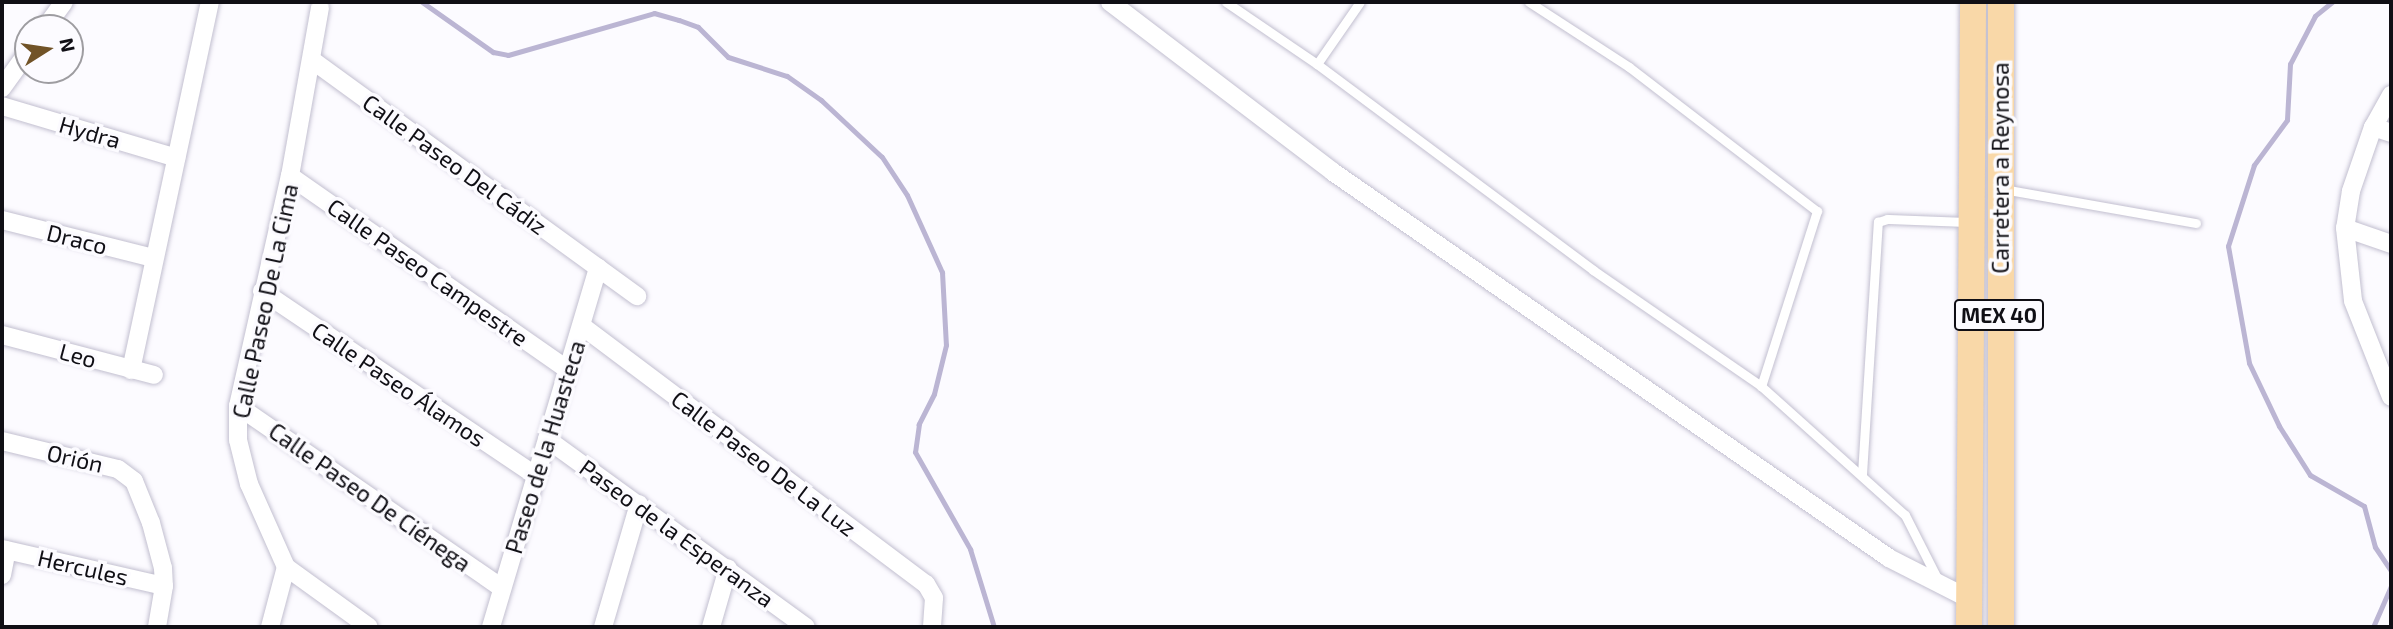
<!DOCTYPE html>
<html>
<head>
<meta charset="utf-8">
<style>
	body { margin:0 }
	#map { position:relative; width:2393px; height:629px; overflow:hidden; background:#fcfbff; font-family:"Exo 2",sans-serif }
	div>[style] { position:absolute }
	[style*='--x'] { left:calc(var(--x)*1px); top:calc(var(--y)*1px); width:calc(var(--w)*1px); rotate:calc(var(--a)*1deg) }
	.stream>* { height:5px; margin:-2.5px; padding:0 2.5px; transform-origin:2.5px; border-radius:2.5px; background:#bbb5d3 }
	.roads { filter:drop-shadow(0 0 2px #c2bfd0) drop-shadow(0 0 2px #c2bfd0) }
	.service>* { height:9px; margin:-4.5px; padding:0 4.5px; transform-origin:4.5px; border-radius:4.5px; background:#fff }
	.minor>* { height:18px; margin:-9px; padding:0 9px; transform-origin:9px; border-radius:9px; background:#fff }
	.primary>* { height:26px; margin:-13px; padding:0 13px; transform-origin:13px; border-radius:13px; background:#f9d8a8 }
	span { translate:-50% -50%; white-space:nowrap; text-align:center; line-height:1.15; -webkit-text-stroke:7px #fcfbff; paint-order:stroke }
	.shield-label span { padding:2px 5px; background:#fcfbff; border:2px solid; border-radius:5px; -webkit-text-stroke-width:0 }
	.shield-label { font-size:21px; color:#100f15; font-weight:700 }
	.street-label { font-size:23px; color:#100f15 }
	.frame { position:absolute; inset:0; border:4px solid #100f15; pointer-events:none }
	.north { position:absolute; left:14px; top:14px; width:70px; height:70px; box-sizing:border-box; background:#fcfbff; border:2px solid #9e9da1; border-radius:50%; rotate:78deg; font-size:19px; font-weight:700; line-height:28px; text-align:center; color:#100f15 }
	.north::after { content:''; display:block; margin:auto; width:24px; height:32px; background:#715327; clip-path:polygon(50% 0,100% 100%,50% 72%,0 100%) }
</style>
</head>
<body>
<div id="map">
	<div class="stream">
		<div style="--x:422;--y:2;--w:87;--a:35.2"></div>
		<div style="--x:493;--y:52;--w:15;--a:11"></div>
		<div style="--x:508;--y:55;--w:152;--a:-16"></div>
		<div style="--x:654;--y:13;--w:26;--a:16"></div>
		<div style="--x:679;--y:20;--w:20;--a:20"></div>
		<div style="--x:698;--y:27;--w:42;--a:45"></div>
		<div style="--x:728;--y:57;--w:62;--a:17.9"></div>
		<div style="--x:787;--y:76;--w:42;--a:35.2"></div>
		<div style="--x:821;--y:100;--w:83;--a:43.1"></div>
		<div style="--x:882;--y:157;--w:45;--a:56.7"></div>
		<div style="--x:907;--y:195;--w:85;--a:65.6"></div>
		<div style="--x:942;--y:272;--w:73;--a:86.9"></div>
		<div style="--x:946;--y:345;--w:50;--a:103.8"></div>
		<div style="--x:934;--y:394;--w:34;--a:117"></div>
		<div style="--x:919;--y:424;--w:28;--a:98"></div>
		<div style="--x:915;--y:452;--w:112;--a:60.4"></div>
		<div style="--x:970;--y:549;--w:82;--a:72.9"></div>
		<div style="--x:2332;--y:2;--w:22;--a:141"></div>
		<div style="--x:2315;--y:16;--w:54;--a:117.5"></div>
		<div style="--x:2290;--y:64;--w:56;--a:93.1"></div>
		<div style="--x:2287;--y:120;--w:56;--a:126.3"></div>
		<div style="--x:2254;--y:165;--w:85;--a:107.8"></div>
		<div style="--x:2228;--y:246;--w:119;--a:79.8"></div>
		<div style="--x:2249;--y:363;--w:70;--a:64.5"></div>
		<div style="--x:2279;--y:426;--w:58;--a:57.7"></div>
		<div style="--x:2310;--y:475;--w:62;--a:29.9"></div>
		<div style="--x:2364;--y:506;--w:42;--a:75"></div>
		<div style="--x:2375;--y:547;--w:29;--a:56"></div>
		<div style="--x:2373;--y:627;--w:45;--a:-66.3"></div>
	</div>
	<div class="roads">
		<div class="service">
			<div style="--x:1226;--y:2;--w:110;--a:34.3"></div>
			<div style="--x:1317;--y:64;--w:344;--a:36.7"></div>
			<div style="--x:1593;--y:270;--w:204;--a:34.6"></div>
			<div style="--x:1761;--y:386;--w:193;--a:41.9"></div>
			<div style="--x:1905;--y:515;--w:73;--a:63.1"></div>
			<div style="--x:1529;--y:2;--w:119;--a:33"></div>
			<div style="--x:1629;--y:67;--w:237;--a:37.5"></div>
			<div style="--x:1817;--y:211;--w:184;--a:107.7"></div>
			<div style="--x:1317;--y:64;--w:75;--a:-55.3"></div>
			<div style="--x:2003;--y:189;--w:196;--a:10"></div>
			<div style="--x:1862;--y:474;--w:253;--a:-86.4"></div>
			<div style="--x:1878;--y:222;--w:9;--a:-18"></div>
			<div style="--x:1887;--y:219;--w:81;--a:2.1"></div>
		</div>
		<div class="minor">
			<div style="--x:1110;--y:2;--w:280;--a:37.3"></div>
			<div style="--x:1333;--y:172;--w:677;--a:34.77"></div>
			<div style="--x:1889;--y:558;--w:90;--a:27.1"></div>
			<div style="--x:45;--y:28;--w:32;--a:-54"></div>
			<div style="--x:312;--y:60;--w:402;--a:36"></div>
			<div style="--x:2;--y:88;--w:44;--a:-54.2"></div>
			<div style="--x:2391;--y:95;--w:37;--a:119"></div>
			<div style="--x:2373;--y:127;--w:68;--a:109"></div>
			<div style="--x:2351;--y:191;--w:37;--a:99"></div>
			<div style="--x:2345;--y:228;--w:73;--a:83.7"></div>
			<div style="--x:2353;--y:301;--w:103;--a:68.4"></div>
			<div style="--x:2;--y:106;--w:182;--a:16.6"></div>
			<div style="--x:2373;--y:127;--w:19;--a:18"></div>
			<div style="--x:290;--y:176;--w:338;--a:34.9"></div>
			<div style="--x:2;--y:220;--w:156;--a:14.1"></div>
			<div style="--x:2345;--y:228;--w:49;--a:19.2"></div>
			<div style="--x:262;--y:291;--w:331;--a:34"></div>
			<div style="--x:582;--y:326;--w:430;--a:36.9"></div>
			<div style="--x:926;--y:584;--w:16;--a:60"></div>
			<div style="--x:934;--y:598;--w:29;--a:94"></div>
			<div style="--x:2;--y:335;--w:157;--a:14.7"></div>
			<div style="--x:131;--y:370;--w:376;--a:-77.9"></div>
			<div style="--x:238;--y:406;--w:321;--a:34.6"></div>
			<div style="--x:547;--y:439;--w:320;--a:36"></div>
			<div style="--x:2;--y:441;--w:119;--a:13.6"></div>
			<div style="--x:118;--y:469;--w:20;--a:37"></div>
			<div style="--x:134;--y:481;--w:45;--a:68"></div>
			<div style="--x:151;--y:523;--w:47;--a:75.1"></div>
			<div style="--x:163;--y:568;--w:18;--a:87"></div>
			<div style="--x:164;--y:586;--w:42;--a:99.7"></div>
			<div style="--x:2;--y:549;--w:166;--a:12.9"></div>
			<div style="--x:286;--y:567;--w:102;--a:35.9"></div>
			<div style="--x:2;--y:575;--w:25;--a:-79"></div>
			<div style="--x:270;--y:627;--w:62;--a:-75.1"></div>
			<div style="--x:286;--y:567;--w:91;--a:-114"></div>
			<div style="--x:249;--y:484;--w:45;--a:-104"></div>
			<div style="--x:238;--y:440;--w:34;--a:-90"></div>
			<div style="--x:238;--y:406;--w:236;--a:-77.3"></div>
			<div style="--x:290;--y:176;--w:171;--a:-79.9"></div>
			<div style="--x:491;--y:627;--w:375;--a:-73.4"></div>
			<div style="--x:603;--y:627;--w:128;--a:-73.7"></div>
			<div style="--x:711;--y:627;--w:61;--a:-73.9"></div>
		</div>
		<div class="primary">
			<div style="--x:1969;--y:627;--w:625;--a:-89.63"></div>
			<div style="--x:2001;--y:627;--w:625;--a:-90"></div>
		</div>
	</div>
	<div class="shield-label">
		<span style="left:1999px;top:315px">MEX 40</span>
	</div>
	<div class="street-label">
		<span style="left:90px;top:132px;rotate:16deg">Hydra</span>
		<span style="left:455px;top:164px;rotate:36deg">Calle Paseo Del Cádiz</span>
		<span style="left:2000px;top:168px;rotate:-90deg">Carretera a Reynosa</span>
		<span style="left:77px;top:239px;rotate:14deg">Draco</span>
		<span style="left:428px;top:272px;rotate:35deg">Calle Paseo Campestre</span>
		<span style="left:265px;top:301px;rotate:-78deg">Calle Paseo De La Cima</span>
		<span style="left:78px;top:355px;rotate:15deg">Leo</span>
		<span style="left:399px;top:384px;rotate:34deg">Calle Paseo Álamos</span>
		<span style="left:545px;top:447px;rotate:-73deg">Paseo de la Huasteca</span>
		<span style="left:75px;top:458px;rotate:13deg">Orión</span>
		<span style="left:764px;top:463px;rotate:37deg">Calle Paseo De La Luz</span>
		<span style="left:370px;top:497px;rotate:35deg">Calle Paseo De Ciénega</span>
		<span style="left:677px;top:533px;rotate:36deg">Paseo de la Esperanza</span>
		<span style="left:83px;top:567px;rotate:13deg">Hercules</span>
	</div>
	<div class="frame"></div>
	<div class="north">N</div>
</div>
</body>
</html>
